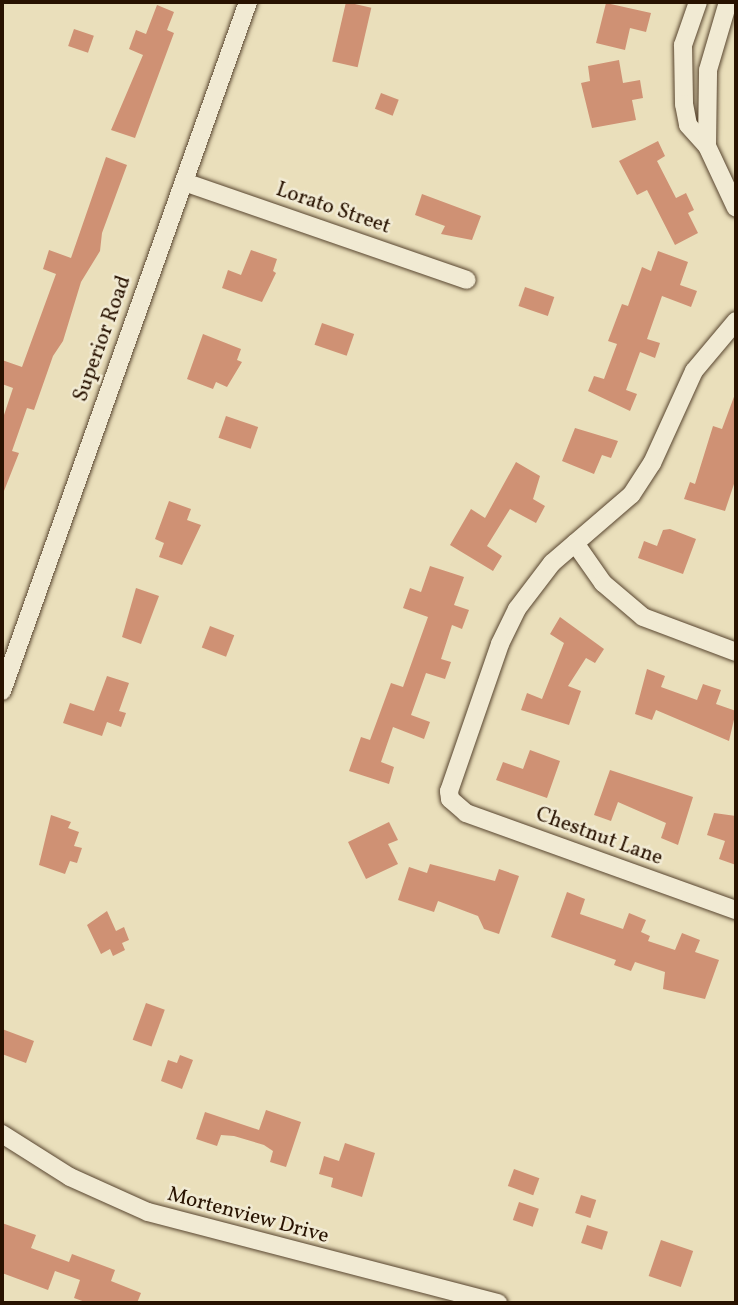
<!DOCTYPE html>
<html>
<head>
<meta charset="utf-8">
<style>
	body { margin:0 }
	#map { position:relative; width:738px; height:1305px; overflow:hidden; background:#eadfbb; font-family:Vollkorn,serif }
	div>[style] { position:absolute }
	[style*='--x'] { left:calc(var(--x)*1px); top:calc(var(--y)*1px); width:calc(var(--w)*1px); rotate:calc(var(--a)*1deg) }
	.building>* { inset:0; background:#cf9174; transform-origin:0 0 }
	.roads { filter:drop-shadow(0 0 2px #58452f) drop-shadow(0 0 2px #58452f) }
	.street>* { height:18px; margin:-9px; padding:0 9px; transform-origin:9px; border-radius:9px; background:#f1ead3 }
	span { translate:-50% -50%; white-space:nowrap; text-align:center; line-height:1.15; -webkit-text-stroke:5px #f1ead3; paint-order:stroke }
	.street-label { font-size:21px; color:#281200 }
	.frame { position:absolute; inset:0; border:4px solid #281200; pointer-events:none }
</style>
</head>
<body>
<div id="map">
	<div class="building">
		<div style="left:346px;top:2px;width:26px;height:61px;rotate:13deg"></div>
		<div style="clip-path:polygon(606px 3px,651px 13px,646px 32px,630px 28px,625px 50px,596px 43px)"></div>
		<div style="clip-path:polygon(157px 5px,174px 12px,167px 30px,174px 33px,135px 138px,111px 130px,143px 55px,129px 49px,136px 30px,146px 34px)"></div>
		<div style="left:74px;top:29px;width:21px;height:18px;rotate:19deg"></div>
		<div style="clip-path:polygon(619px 60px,623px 83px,640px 80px,643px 98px,632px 100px,636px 120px,592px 128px,581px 83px,590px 81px,588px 66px)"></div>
		<div style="left:381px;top:93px;width:19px;height:17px;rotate:21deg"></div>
		<div style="clip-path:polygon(658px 141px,665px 156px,657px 161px,676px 198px,686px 193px,694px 210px,688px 213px,698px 233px,675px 245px,647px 190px,637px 195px,619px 161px)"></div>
		<div style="clip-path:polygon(106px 157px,127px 165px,102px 233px,100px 251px,81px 282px,63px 341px,53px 356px,34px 410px,27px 408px,12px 451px,19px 453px,2px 496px,2px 421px,13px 388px,2px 384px,2px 360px,22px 367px,56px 274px,43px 269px,49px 250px,71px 258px)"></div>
		<div style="clip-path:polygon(422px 194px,481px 216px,472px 240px,441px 234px,445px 226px,415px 215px)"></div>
		<div style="clip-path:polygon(251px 250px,277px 259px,273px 271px,276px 273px,262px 302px,222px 288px,228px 270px,241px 275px)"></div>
		<div style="clip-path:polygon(658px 251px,688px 262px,680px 285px,697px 291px,691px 307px,662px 296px,647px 339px,660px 343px,655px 358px,640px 352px,626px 390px,637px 394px,630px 411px,588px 391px,594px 376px,604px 379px,617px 344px,608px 341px,622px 304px,628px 306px,642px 267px,651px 271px)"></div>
		<div style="left:525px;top:287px;width:31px;height:20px;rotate:19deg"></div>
		<div style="left:322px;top:323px;width:34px;height:23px;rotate:19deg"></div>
		<div style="clip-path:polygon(203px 334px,241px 349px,237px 360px,242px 362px,227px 387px,216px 382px,213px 389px,187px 379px)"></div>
		<div style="clip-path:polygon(735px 394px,736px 478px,725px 511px,684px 499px,690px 482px,695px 484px,713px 426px,722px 429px)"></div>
		<div style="left:226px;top:416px;width:34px;height:23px;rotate:19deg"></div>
		<div style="clip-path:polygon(575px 428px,618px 441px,611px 458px,602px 455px,594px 474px,562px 461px)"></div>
		<div style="clip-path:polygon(516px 462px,540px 476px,533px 499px,545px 506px,536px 523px,510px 509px,487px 546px,502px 556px,493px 571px,450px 545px,471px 509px,485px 518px)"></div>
		<div style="clip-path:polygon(169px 501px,191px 509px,187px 520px,201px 525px,182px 565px,159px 557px,164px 543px,155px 539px)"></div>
		<div style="clip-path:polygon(670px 529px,696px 539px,683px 574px,638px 558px,644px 541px,657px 546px,663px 530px)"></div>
		<div style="clip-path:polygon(430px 566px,464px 577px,454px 605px,469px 610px,462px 629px,452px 625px,441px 659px,451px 662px,445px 679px,426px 673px,411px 715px,430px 722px,424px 739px,393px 727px,381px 762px,394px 767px,389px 784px,349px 771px,361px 737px,370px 740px,391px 683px,403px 687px,428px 617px,403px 608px,410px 588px,421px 592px)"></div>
		<div style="clip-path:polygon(136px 588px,159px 596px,141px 644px,122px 637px)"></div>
		<div style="clip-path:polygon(560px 617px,604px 649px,595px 663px,586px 658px,568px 686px,581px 691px,569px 725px,521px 710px,527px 693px,542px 699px,564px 643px,550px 634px)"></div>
		<div style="left:210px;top:626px;width:26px;height:23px;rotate:21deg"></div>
		<div style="clip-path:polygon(647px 669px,665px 676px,661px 687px,697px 700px,703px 684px,721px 690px,716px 704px,736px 711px,729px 741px,656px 710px,652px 720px,635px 714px)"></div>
		<div style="clip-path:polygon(107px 676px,129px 683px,119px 711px,126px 713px,121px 727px,107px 722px,102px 736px,63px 723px,70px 703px,94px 711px)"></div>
		<div style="clip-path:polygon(530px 750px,560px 761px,547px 798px,496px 780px,503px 762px,523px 769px)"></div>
		<div style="clip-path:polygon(610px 770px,693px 797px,678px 845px,661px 838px,666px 823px,618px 802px,611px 821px,594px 815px)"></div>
		<div style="clip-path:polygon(714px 813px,736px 816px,736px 865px,719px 859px,725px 841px,707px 835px)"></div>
		<div style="clip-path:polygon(51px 815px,71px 822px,68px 828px,79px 832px,74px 846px,82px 848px,77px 863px,70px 861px,65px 874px,39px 865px)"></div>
		<div style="clip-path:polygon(389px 822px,398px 840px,388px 844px,398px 864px,366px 879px,348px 842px)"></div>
		<div style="clip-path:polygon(430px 864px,495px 881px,499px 869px,519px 876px,499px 934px,484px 929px,478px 916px,438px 901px,434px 912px,398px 900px,409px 867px,427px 873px)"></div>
		<div style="clip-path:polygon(567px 892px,585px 899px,580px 914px,623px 929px,629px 913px,646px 920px,641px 932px,650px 936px,648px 941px,675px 950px,682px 933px,700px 940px,695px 952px,719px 960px,705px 999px,663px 989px,665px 972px,635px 962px,631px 971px,614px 965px,616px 960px,551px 937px)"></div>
		<div style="clip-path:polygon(107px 911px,116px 931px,124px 927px,129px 940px,122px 943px,125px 950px,113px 956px,110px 949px,101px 954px,87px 925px)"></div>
		<div style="left:146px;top:1003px;width:20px;height:39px;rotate:20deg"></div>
		<div style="clip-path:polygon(2px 1029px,34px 1041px,26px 1063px,2px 1054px)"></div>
		<div style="clip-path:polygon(180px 1055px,193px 1060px,182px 1089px,161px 1081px,168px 1060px,177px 1063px)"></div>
		<div style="clip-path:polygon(266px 1110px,301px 1122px,286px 1167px,270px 1162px,273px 1151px,264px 1145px,234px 1136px,221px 1135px,217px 1146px,196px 1139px,205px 1112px,259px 1130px)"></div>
		<div style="clip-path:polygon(345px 1143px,375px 1153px,362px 1197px,331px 1187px,333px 1178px,319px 1174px,324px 1156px,339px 1161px)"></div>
		<div style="left:514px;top:1169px;width:27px;height:18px;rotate:20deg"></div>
		<div style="left:581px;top:1195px;width:16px;height:19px;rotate:18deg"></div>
		<div style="left:519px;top:1202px;width:21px;height:19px;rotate:19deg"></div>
		<div style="clip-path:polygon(2px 1223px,36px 1235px,31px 1248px,69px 1262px,72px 1254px,115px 1270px,111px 1281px,141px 1293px,137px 1303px,88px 1303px,74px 1298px,80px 1280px,55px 1271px,48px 1290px,2px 1273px)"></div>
		<div style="left:587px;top:1225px;width:22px;height:19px;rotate:18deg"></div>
		<div style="left:661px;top:1240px;width:34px;height:38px;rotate:19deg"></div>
	</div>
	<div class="roads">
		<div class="street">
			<div style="--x:698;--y:2;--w:46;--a:109.2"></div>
			<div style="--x:683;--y:45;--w:59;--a:89"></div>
			<div style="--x:684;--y:104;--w:21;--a:79"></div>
			<div style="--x:688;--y:125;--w:28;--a:48"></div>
			<div style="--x:707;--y:146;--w:68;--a:64.9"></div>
			<div style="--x:707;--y:146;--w:76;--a:-89.2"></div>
			<div style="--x:708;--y:70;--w:71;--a:-73.6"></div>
			<div style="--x:184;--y:182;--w:299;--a:19.1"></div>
			<div style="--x:736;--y:321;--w:65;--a:130"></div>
			<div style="--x:694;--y:371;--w:101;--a:114.5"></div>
			<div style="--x:652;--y:463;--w:38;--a:123"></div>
			<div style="--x:631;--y:495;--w:104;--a:139.3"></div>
			<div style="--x:552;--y:563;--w:58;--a:127.3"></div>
			<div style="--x:517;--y:609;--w:39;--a:116"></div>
			<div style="--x:500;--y:644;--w:156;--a:109.1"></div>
			<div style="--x:449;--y:791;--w:8;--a:83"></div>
			<div style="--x:450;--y:799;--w:21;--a:41"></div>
			<div style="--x:466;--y:813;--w:287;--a:19.8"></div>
			<div style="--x:575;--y:543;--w:49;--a:55"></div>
			<div style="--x:603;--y:583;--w:52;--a:40.4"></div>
			<div style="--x:643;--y:617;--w:99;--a:20.6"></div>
			<div style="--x:2;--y:691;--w:732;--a:-70.35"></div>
			<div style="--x:2;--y:1134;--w:80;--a:32.3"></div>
			<div style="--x:70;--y:1177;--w:85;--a:24.2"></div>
			<div style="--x:148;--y:1212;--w:362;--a:14.6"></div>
		</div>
	</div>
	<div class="street-label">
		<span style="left:333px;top:209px;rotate:19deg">Lorato Street</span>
		<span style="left:103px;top:339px;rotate:-70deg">Superior Road</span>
		<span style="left:599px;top:837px;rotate:20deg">Chestnut Lane</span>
		<span style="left:248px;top:1216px;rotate:15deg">Mortenview Drive</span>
	</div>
	<div class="frame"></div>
</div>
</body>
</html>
